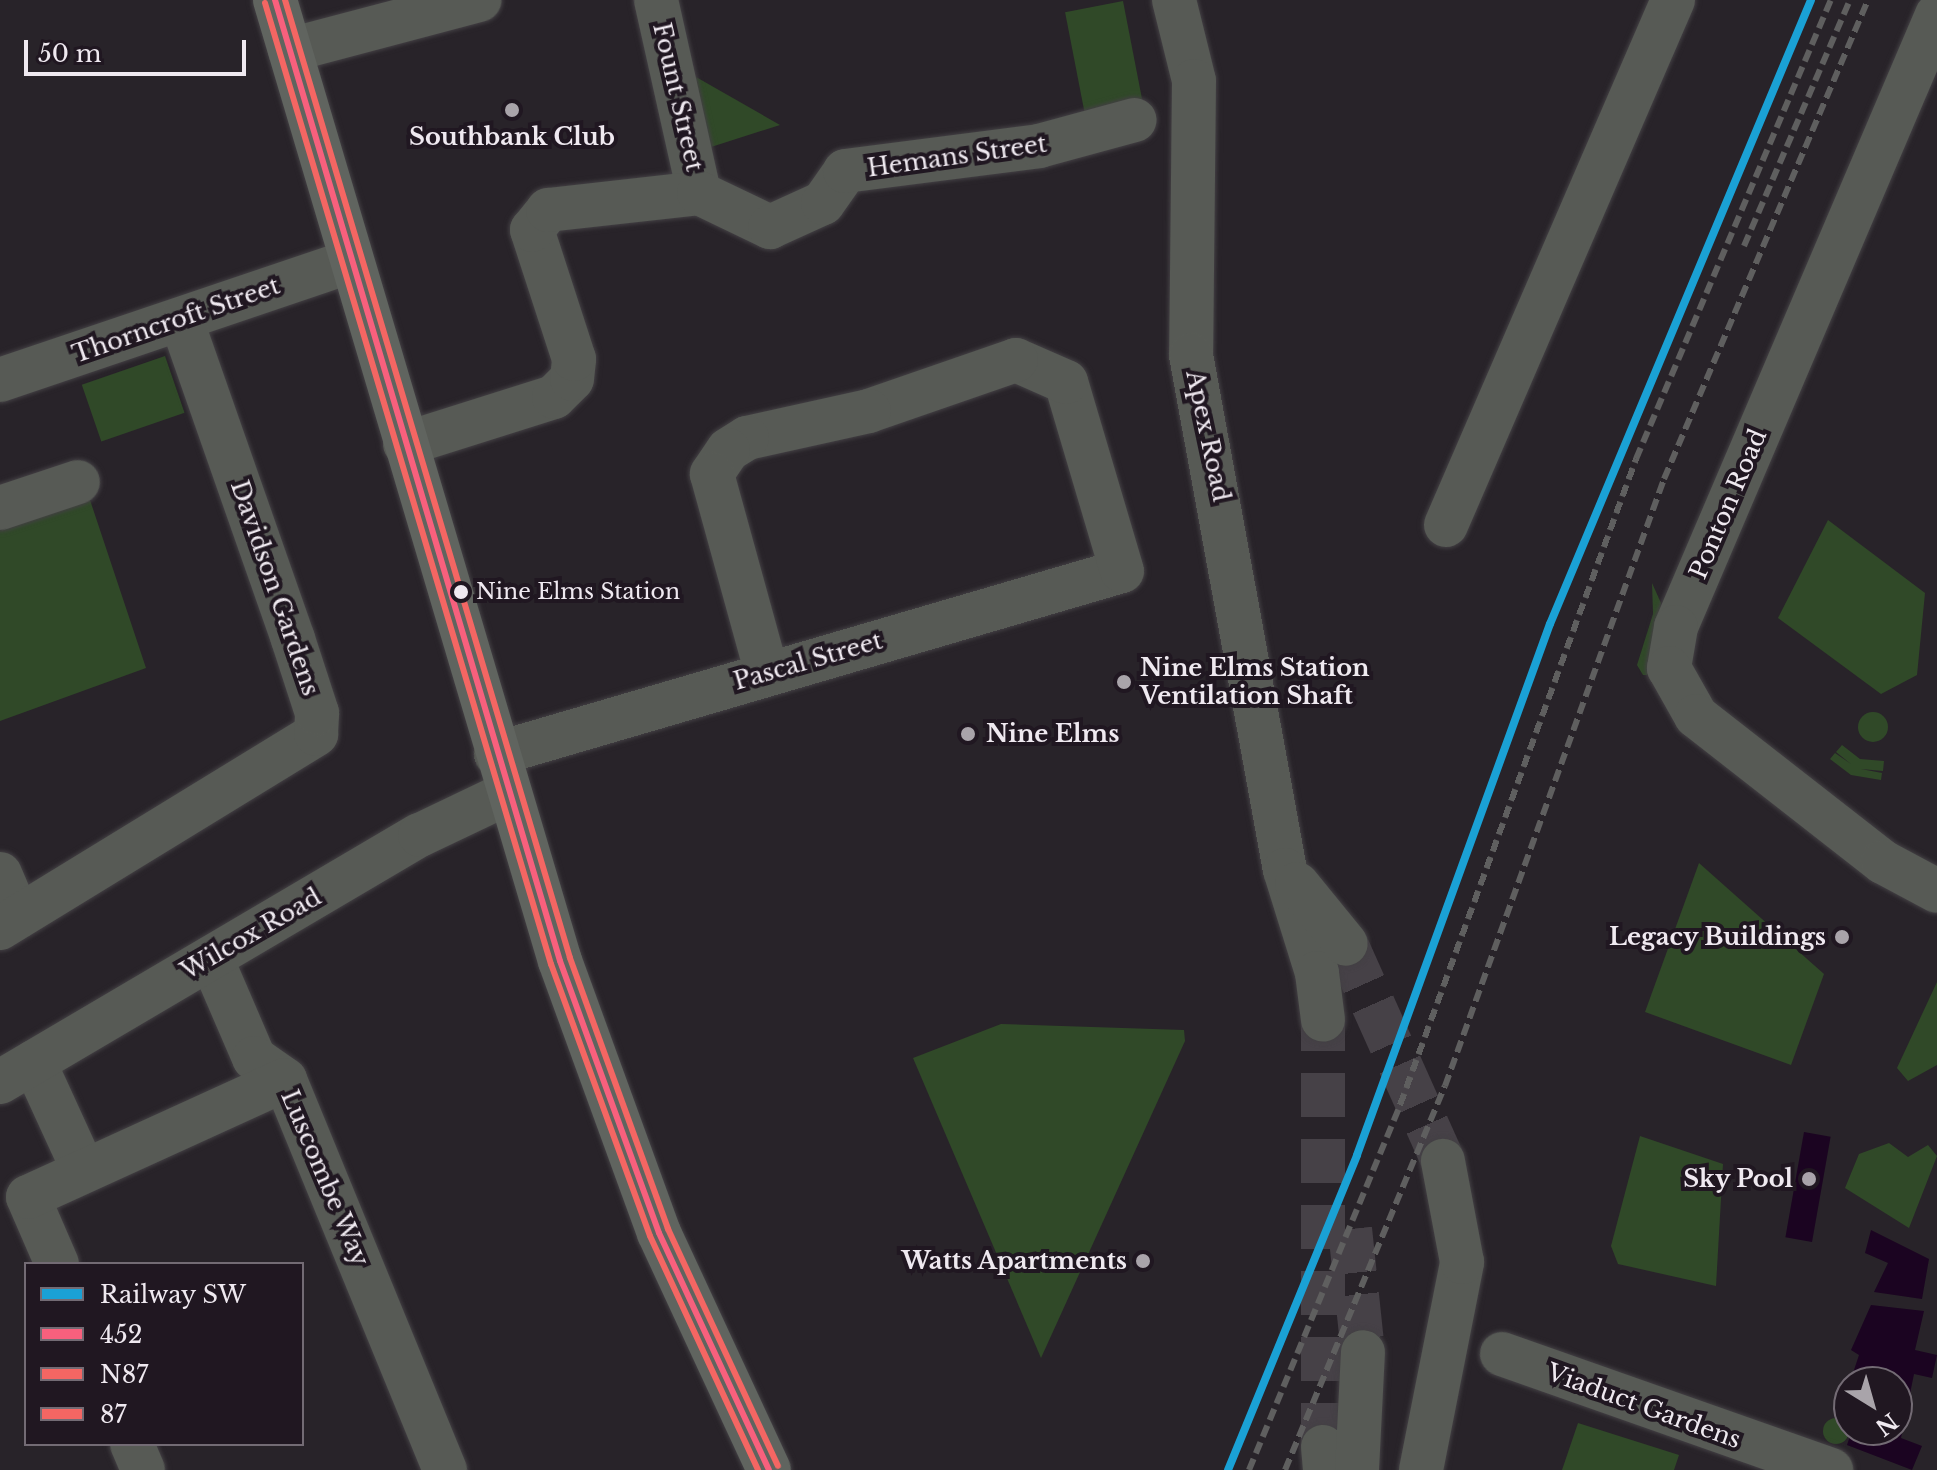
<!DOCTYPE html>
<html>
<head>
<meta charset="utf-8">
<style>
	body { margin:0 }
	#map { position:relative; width:1937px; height:1470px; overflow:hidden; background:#282329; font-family:"Libre Baskerville",serif }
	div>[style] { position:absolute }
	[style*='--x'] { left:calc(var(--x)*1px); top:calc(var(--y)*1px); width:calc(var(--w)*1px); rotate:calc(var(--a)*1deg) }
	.green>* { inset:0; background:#304928; transform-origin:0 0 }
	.round { border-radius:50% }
	.water>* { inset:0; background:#1b0421; transform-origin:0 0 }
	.minor-tunnel>* { height:44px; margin-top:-22px; transform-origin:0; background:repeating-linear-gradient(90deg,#464147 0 44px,transparent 0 66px) }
	.roads { filter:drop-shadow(0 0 2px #434044) drop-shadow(0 0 2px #434044) }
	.minor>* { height:44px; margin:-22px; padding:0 22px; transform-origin:22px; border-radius:22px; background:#575a55 }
	.major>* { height:44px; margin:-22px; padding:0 22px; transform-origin:22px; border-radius:22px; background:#60645f }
	.rail>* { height:6px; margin-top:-3px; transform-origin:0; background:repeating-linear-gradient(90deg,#5f5f5f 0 12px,transparent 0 18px) }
	.bus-1>* { height:6px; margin:-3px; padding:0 3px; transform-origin:3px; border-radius:3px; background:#f8607d }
	.bus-2>* { height:6px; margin:-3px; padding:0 3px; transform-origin:3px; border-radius:3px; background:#f46663 }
	.bus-3>* { height:6px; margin:-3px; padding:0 3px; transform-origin:3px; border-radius:3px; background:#f46663 }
	.rail-1>* { height:8px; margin:-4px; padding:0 4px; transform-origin:4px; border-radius:4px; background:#1aa1d5 }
	.dots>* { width:22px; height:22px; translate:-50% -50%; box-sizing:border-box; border:4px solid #201721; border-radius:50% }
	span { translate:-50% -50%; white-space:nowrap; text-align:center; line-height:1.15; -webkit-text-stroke:8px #201721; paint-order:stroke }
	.bus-label { font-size:22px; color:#efe9f0 }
	.left { translate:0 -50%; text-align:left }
	.street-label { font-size:24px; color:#efe9f0 }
	.poi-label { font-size:24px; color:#efe9f0; font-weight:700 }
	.right { translate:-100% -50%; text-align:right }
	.legend { position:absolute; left:24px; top:1262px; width:280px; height:184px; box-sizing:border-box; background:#201721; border:2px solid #736b74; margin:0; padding:10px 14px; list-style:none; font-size:24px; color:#efe9f0 }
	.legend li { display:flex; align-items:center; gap:16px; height:40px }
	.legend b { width:40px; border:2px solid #736b74 }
	.north { position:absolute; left:1833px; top:1366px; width:80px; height:80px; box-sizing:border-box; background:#201721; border:2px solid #736b74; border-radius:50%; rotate:143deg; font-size:22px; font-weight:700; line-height:32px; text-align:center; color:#efe9f0 }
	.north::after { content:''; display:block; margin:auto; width:28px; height:36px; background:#a9a4aa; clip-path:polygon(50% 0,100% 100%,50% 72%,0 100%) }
	.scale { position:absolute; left:24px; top:40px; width:222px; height:36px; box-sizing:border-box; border:4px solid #efe9f0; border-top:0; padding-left:10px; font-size:24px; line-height:28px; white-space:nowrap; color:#efe9f0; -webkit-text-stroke:6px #201721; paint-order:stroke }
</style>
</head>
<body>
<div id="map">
	<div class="green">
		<div style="left:1123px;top:1px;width:100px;height:59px;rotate:79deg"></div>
		<div style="clip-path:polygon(689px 73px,780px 125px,708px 148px)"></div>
		<div style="left:165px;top:356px;width:60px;height:88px;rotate:71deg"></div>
		<div style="clip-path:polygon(86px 488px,146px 668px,0 721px,0 518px)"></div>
		<div style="clip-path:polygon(1828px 520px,1925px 593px,1917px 675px,1881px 694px,1778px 618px)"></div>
		<div style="clip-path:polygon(1652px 583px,1661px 603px,1652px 675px,1643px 675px,1637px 665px,1653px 614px)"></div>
		<div class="round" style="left:1858px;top:712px;width:30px;height:30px"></div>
		<div style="clip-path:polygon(1842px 745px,1860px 759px,1884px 761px,1883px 771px,1861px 769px,1882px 773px,1881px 780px,1851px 775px,1830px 759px,1835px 753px,1851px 764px,1836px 752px)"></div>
		<div style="clip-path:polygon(1699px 863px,1824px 974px,1791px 1065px,1645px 1012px)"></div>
		<div style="clip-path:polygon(1937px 982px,1937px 1065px,1908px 1081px,1897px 1068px)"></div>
		<div style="clip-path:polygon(1001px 1024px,1184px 1030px,1185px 1041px,1041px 1358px,913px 1058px)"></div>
		<div style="clip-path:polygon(1640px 1136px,1723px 1164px,1716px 1286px,1618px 1264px,1611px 1246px)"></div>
		<div style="clip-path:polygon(1889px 1143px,1908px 1157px,1928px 1145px,1937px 1156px,1909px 1228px,1845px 1188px,1859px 1154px)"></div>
		<div class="round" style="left:1823px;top:1418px;width:26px;height:26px"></div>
		<div style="clip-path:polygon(1578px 1423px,1679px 1455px,1674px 1470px,1562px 1470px)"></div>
	</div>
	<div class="water">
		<div style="left:1804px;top:1132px;width:27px;height:107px;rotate:10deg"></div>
		<div style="clip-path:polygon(1871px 1230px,1929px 1259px,1922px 1299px,1874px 1292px,1888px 1263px,1865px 1253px)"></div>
		<div style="clip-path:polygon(1871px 1305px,1924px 1311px,1915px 1350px,1937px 1355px,1932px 1378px,1914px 1374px,1901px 1438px,1922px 1446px,1912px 1470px,1847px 1445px,1852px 1430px,1897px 1430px,1897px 1382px,1850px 1382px,1859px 1355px,1851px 1350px)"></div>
	</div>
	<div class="minor-tunnel">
		<div style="--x:1346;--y:944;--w:238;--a:65.9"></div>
		<div style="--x:1350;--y:1229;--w:124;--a:84"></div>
		<div style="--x:1323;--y:1447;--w:427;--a:-90"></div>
	</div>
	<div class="roads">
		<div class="minor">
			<div style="--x:656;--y:0;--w:198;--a:77.4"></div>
			<div style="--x:1174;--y:0;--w:83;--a:76.1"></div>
			<div style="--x:1194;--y:81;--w:274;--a:90.6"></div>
			<div style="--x:1191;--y:355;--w:524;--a:79.66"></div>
			<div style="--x:1285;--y:870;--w:108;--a:72.7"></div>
			<div style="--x:1317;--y:973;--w:47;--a:82.7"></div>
			<div style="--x:1937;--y:15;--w:665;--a:113.1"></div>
			<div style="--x:1676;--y:627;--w:42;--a:99.7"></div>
			<div style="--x:1669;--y:668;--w:55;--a:60.6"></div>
			<div style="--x:1696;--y:716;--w:237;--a:38"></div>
			<div style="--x:1883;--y:862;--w:61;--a:28.2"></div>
			<div style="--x:290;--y:50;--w:196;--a:-14.8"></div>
			<div style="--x:0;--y:380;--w:371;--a:-18.7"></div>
			<div style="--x:405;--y:444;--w:156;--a:-17.5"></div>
			<div style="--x:554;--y:397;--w:25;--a:-45"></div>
			<div style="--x:572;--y:379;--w:20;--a:-84"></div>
			<div style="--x:574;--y:359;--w:136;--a:-108"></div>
			<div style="--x:532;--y:230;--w:26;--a:-51"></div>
			<div style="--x:548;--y:210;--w:152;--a:-6.4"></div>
			<div style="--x:699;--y:193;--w:79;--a:25.6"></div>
			<div style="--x:770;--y:227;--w:58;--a:-24.4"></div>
			<div style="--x:823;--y:203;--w:39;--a:-55"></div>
			<div style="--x:845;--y:171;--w:196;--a:-7.3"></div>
			<div style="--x:1039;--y:146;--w:99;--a:-15.2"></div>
			<div style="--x:0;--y:508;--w:82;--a:-18.4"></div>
			<div style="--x:1446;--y:525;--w:572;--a:-66.62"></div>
			<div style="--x:496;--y:754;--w:652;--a:-16.3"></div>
			<div style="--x:1122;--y:571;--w:197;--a:-106.5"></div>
			<div style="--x:1066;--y:382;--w:55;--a:-156.3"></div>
			<div style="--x:1016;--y:360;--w:156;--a:160.9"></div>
			<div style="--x:869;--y:411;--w:125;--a:167.5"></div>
			<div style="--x:747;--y:438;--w:22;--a:148"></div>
			<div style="--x:728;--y:450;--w:29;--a:124"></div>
			<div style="--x:712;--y:474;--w:206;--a:74.6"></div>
			<div style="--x:0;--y:874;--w:46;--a:66.8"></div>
			<div style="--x:1297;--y:884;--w:77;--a:50.8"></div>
			<div style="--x:0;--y:928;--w:371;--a:-31.5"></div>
			<div style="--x:316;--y:734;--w:21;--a:-87"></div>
			<div style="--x:317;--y:713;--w:78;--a:-108"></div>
			<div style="--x:293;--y:639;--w:338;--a:-109.3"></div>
			<div style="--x:211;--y:958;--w:109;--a:66.7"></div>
			<div style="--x:254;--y:1058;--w:38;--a:35"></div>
			<div style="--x:34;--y:1062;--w:118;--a:65.4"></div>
			<div style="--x:285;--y:1080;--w:422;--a:67.7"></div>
			<div style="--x:0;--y:1082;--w:487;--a:-30.5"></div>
			<div style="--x:420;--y:835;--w:95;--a:-25.5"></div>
			<div style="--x:57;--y:1264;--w:73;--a:-113.4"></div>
			<div style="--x:28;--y:1197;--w:282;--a:-24.5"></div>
			<div style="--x:1502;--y:1354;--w:349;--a:19.4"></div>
			<div style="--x:132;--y:1444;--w:28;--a:67"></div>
			<div style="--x:1323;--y:1447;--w:23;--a:85"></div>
			<div style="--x:1357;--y:1470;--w:118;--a:-87.1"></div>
			<div style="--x:1421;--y:1470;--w:212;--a:-78.8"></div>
			<div style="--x:1462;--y:1262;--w:103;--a:-100.7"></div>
		</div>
		<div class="major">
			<div style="--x:275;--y:0;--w:1002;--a:73.48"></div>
			<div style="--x:560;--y:961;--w:289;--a:70"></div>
			<div style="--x:659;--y:1233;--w:261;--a:65.1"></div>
		</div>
	</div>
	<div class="rail">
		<div style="--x:1744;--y:246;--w:268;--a:-66.7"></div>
		<div style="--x:1249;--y:1470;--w:395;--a:-67.5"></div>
		<div style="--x:1400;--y:1105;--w:688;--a:-69.93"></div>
		<div style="--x:1636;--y:459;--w:499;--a:-67"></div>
		<div style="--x:1285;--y:1470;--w:416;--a:-67.4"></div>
		<div style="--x:1445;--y:1086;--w:645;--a:-70.16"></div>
		<div style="--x:1664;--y:479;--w:521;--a:-66.93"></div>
	</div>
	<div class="bus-1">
		<div style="--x:275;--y:0;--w:1002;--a:73.48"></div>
		<div style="--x:560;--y:961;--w:289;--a:70"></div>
		<div style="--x:659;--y:1233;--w:261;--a:65.1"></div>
	</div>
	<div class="bus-2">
		<div style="--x:265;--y:3;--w:1003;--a:73.43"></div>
		<div style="--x:551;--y:964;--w:289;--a:70"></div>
		<div style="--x:650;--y:1236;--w:258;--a:65.2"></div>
	</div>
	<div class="bus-3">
		<div style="--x:285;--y:0;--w:999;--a:73.43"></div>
		<div style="--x:570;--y:958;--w:288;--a:70.1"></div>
		<div style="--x:668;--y:1229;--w:261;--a:65.1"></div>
	</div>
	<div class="rail-1">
		<div style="--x:1228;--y:1470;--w:340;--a:-67.7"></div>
		<div style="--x:1357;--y:1155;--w:565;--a:-70.03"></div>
		<div style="--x:1550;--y:624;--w:676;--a:-67.3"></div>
	</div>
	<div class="dots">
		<div style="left:512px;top:110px;background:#a9a4aa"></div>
		<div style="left:461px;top:592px;background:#efe9f0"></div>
		<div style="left:1124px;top:682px;background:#a9a4aa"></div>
		<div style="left:968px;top:734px;background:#a9a4aa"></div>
		<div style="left:1842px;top:937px;background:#a9a4aa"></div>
		<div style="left:1809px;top:1179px;background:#a9a4aa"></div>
		<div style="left:1143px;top:1261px;background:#a9a4aa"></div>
	</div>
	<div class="bus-label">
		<span class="left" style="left:476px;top:592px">Nine Elms Station</span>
	</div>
	<div class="street-label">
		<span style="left:678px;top:97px;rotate:77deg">Fount Street</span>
		<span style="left:957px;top:156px;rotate:-8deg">Hemans Street</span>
		<span style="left:176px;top:320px;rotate:-19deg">Thorncroft Street</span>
		<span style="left:1208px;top:436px;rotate:78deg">Apex Road</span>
		<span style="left:1728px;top:504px;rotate:-67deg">Ponton Road</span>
		<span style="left:275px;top:588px;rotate:71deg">Davidson Gardens</span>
		<span style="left:808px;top:661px;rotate:-16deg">Pascal Street</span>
		<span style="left:251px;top:934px;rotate:-30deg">Wilcox Road</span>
		<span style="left:325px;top:1178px;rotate:67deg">Luscombe Way</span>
		<span style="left:1644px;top:1406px;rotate:20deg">Viaduct Gardens</span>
	</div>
	<div class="poi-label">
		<span style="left:512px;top:137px">Southbank Club</span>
		<span class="left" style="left:1140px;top:682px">Nine Elms Station<br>Ventilation Shaft</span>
		<span class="left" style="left:986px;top:734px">Nine Elms</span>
		<span class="right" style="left:1826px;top:937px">Legacy Buildings</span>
		<span class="right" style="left:1793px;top:1179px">Sky Pool</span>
		<span class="right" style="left:1127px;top:1261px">Watts Apartments</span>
	</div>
	<ul class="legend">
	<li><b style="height:10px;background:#1aa1d5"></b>Railway SW</li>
	<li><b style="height:10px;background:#f8607d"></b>452</li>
	<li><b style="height:10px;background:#f46663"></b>N87</li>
	<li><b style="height:10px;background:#f46663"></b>87</li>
	</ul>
	<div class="north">N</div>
	<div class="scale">50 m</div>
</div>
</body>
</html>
